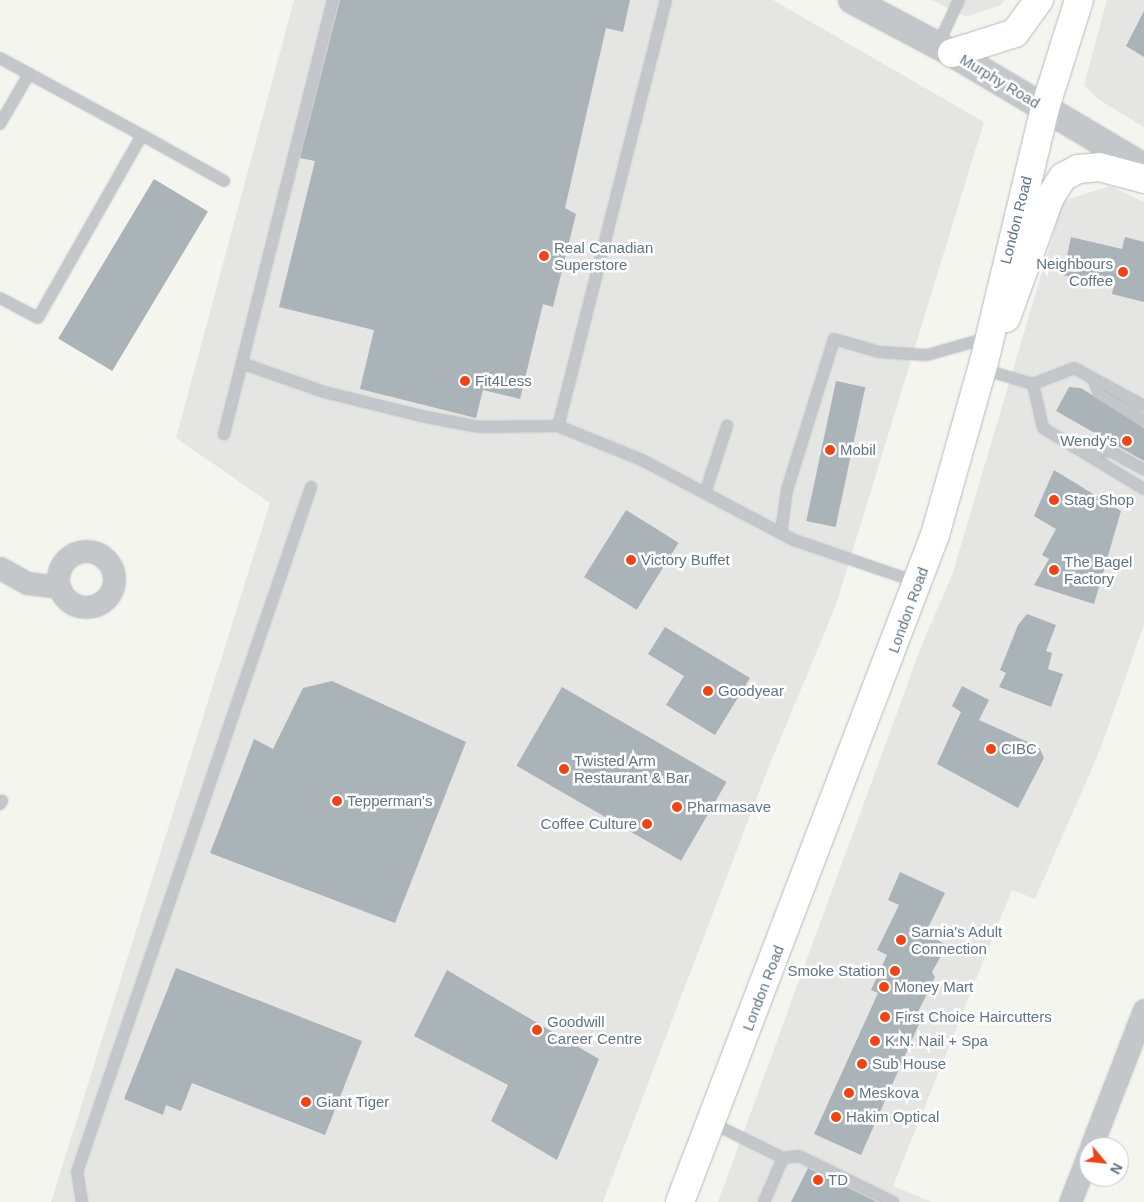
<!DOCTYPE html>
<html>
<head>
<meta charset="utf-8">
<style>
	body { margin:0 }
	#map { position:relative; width:1144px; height:1202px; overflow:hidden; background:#f5f5f0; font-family:Helvetica,sans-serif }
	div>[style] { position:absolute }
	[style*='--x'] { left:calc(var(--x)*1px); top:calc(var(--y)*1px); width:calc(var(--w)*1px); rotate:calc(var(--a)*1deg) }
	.built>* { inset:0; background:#e5e6e3 }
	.building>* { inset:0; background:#aab3b7; transform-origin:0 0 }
	.roads { filter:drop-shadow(0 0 1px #b3b9bd) drop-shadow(0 0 1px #b3b9bd) }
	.service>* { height:10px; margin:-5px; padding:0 5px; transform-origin:5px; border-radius:5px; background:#c3c7ca }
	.minor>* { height:21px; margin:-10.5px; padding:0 10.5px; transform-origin:10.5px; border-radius:10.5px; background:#c3c7ca }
	.minor>.ring { margin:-10.5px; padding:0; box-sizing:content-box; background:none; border:21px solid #c3c7ca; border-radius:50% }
	.tertiary>* { height:26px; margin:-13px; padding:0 13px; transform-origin:13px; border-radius:13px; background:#c3c7ca }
	.secondary>* { height:28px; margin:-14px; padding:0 14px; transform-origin:14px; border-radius:14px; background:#fff }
	.dots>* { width:14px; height:14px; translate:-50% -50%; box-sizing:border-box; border:2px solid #fff; border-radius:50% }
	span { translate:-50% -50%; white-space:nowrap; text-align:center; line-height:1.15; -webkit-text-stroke:5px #fff; paint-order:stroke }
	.street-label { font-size:15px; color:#617583 }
	.poi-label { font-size:15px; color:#617583 }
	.left { translate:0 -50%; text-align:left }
	.right { translate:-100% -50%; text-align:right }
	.north { position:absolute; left:1079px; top:1137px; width:50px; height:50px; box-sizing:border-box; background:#fff; border:1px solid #c0c8cd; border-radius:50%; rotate:118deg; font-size:14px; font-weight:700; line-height:20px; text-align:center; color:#617583 }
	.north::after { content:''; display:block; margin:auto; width:18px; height:22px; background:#ee4516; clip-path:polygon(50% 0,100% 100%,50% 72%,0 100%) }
</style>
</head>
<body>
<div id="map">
	<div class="built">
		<div style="clip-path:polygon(294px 0,773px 0,984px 122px,836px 605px,767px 771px,603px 1202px,51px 1202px,270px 503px,176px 438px)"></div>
		<div style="clip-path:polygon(932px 0,1004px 0,1001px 5px,966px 17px)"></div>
		<div style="clip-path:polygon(1107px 0,1144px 0,1144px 127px,1099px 100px,1084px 85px)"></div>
		<div style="clip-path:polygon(1110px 186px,1144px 202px,1144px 625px,1100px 750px,1035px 899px,1012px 890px,893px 1186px,932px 1202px,718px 1202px,921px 647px,952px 575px,1063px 201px)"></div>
	</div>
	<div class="building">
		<div style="clip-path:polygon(340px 0,630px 0,623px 32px,606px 28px,565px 208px,576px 214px,553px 307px,543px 304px,520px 399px,483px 390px,476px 418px,360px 389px,374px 330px,279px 307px,315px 161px,300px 158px)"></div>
		<div style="clip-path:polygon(1144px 11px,1144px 57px,1126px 46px)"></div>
		<div style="left:154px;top:179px;width:63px;height:186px;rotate:31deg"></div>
		<div style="clip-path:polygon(1071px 237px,1122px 249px,1125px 237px,1144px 242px,1144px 302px,1112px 294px,1114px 285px,1063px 275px)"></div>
		<div style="left:836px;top:381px;width:30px;height:143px;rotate:12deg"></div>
		<div style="clip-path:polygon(1069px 387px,1081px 388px,1144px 428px,1144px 461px,1056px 411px)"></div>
		<div style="clip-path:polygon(1054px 470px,1121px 511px,1094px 604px,1034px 585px,1049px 559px,1042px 555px,1056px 529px,1034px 516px)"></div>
		<div style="left:626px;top:510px;width:62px;height:79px;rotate:32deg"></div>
		<div style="clip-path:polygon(1027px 614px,1056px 625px,1046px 651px,1052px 653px,1048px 669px,1063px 674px,1051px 707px,999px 687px,1006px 673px,1000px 670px,1018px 625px)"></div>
		<div style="clip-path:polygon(665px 627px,750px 678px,715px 735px,666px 705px,684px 676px,648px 654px)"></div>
		<div style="clip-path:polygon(332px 681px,466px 742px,395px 923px,210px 853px,254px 739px,273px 749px,303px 688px)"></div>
		<div style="clip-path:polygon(962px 686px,989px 700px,979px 720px,1039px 747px,1044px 758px,1018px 808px,937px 764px,961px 712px,952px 706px)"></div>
		<div style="left:562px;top:687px;width:190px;height:91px;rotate:30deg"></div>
		<div style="clip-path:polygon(900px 872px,945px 893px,925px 934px,947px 945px,932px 972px,935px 977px,919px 1010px,923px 1015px,861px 1155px,814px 1134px,878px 993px,871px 990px,887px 955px,877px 950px,899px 905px,888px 900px)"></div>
		<div style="clip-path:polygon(176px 968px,362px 1041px,325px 1135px,192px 1083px,181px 1111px,166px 1105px,163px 1115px,124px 1099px)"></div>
		<div style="clip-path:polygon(447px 970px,599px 1059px,557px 1160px,491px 1121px,508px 1085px,414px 1036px)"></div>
		<div style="clip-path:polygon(808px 1168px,877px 1202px,791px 1202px)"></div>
	</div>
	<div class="roads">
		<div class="service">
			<div style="--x:666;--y:0;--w:439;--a:104.2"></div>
			<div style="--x:558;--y:426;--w:91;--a:22"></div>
			<div style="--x:642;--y:460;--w:172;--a:27.8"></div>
			<div style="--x:794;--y:540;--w:130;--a:18.9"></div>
			<div style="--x:938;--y:45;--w:50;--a:-65"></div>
			<div style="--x:0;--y:58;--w:162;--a:28.5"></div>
			<div style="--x:142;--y:135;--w:210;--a:119.6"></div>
			<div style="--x:38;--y:318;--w:43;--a:-152.2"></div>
			<div style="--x:0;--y:124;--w:58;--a:-59.9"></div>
			<div style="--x:142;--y:135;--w:94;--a:29.3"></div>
			<div style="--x:244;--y:364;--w:85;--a:19.3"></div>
			<div style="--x:324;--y:392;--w:105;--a:13.8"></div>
			<div style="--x:426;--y:417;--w:54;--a:10.7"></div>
			<div style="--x:479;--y:427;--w:79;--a:-0.7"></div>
			<div style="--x:982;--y:369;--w:53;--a:16.4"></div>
			<div style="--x:1033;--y:384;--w:44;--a:-21.3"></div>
			<div style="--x:1074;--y:368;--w:80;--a:28.5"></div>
			<div style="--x:1093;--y:379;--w:16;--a:68"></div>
			<div style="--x:1099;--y:394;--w:52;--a:31"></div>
			<div style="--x:1033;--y:384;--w:45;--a:77.2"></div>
			<div style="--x:1043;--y:428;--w:118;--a:31.1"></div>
			<div style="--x:224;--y:434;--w:447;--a:-75.9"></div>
			<div style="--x:1083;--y:450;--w:29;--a:4"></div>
			<div style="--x:1112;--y:452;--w:37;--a:29"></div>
			<div style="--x:705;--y:493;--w:71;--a:-71.8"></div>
			<div style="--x:781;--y:533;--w:43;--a:-82.1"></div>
			<div style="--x:787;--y:490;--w:158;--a:-72.7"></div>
			<div style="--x:834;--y:339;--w:47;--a:16.1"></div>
			<div style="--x:879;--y:352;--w:48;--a:3.6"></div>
			<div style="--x:927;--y:355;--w:62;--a:-15.8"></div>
			<div style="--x:0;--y:804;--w:4;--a:-56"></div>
			<div style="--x:712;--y:1123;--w:79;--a:26.2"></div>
			<div style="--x:783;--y:1158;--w:48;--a:113.4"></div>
			<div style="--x:783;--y:1158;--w:16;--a:-7"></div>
			<div style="--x:799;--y:1156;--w:105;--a:26.1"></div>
			<div style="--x:82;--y:1202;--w:30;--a:-99"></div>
			<div style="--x:77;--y:1172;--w:724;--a:-71.14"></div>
		</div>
		<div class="minor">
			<div class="ring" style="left:58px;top:551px;width:35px;height:35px"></div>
			<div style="--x:0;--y:568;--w:31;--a:29"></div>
			<div style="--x:27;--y:583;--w:32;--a:7"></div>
			<div style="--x:1091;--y:1147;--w:147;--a:-68.9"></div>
			<div style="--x:1070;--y:1202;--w:53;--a:-68.8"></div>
		</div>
		<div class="tertiary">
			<div style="--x:852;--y:0;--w:113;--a:27.9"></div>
			<div style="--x:952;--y:53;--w:223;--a:30.7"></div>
		</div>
		<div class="secondary">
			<div style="--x:952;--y:53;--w:66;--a:-17.6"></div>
			<div style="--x:1015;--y:33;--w:41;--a:-54"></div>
			<div style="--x:1006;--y:318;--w:129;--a:-70"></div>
			<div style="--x:1050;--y:197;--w:24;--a:-57"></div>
			<div style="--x:1063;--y:177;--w:17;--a:-28"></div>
			<div style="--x:1078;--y:169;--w:21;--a:-5"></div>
			<div style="--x:1099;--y:167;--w:47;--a:14.9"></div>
			<div style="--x:680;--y:1202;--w:714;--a:-69.08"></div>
			<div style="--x:935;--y:535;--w:180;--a:-74.2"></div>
			<div style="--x:984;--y:362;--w:261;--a:-76.5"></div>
			<div style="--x:1045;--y:108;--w:113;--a:-72.5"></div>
		</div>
	</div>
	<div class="dots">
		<div style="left:544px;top:256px;background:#ee4516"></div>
		<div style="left:1123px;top:272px;background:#ee4516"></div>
		<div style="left:465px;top:381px;background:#ee4516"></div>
		<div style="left:1127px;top:441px;background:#ee4516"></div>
		<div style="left:830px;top:450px;background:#ee4516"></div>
		<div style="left:1054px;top:500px;background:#ee4516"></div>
		<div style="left:631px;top:560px;background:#ee4516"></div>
		<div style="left:1054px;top:570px;background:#ee4516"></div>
		<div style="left:708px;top:691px;background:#ee4516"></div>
		<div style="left:991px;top:749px;background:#ee4516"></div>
		<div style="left:564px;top:769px;background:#ee4516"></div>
		<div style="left:337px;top:801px;background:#ee4516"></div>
		<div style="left:677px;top:807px;background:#ee4516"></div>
		<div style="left:647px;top:824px;background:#ee4516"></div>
		<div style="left:901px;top:940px;background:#ee4516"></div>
		<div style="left:895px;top:971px;background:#ee4516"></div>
		<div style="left:884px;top:987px;background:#ee4516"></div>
		<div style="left:885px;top:1017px;background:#ee4516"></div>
		<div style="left:537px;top:1030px;background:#ee4516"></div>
		<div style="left:875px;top:1041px;background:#ee4516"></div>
		<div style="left:862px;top:1064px;background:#ee4516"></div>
		<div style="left:849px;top:1093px;background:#ee4516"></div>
		<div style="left:306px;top:1102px;background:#ee4516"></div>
		<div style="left:836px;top:1117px;background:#ee4516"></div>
		<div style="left:818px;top:1180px;background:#ee4516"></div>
	</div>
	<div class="street-label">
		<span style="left:1000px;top:81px;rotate:31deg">Murphy Road</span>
		<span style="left:1016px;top:220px;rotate:-76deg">London Road</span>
		<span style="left:908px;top:610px;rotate:-70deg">London Road</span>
		<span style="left:763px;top:988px;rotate:-69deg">London Road</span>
	</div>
	<div class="poi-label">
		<span class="left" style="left:554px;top:256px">Real Canadian<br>Superstore</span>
		<span class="right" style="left:1113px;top:272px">Neighbours<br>Coffee</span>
		<span class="left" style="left:475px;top:381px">Fit4Less</span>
		<span class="right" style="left:1117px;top:441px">Wendy's</span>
		<span class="left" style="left:840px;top:450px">Mobil</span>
		<span class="left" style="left:1064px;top:500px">Stag Shop</span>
		<span class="left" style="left:641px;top:560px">Victory Buffet</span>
		<span class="left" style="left:1064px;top:570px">The Bagel<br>Factory</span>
		<span class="left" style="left:718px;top:691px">Goodyear</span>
		<span class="left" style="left:1001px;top:749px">CIBC</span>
		<span class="left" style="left:574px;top:769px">Twisted Arm<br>Restaurant &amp; Bar</span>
		<span class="left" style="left:347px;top:801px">Tepperman's</span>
		<span class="left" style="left:687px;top:807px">Pharmasave</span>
		<span class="right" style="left:637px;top:824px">Coffee Culture</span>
		<span class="left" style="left:911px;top:940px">Sarnia's Adult<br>Connection</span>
		<span class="right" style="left:885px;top:971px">Smoke Station</span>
		<span class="left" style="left:894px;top:987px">Money Mart</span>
		<span class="left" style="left:895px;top:1017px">First Choice Haircutters</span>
		<span class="left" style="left:547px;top:1030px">Goodwill<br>Career Centre</span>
		<span class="left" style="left:885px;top:1041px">K.N. Nail + Spa</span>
		<span class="left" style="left:872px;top:1064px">Sub House</span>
		<span class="left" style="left:859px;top:1093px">Meskova</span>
		<span class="left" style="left:316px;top:1102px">Giant Tiger</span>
		<span class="left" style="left:846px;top:1117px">Hakim Optical</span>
		<span class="left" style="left:828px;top:1180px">TD</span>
	</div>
	<div class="north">N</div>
</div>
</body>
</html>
